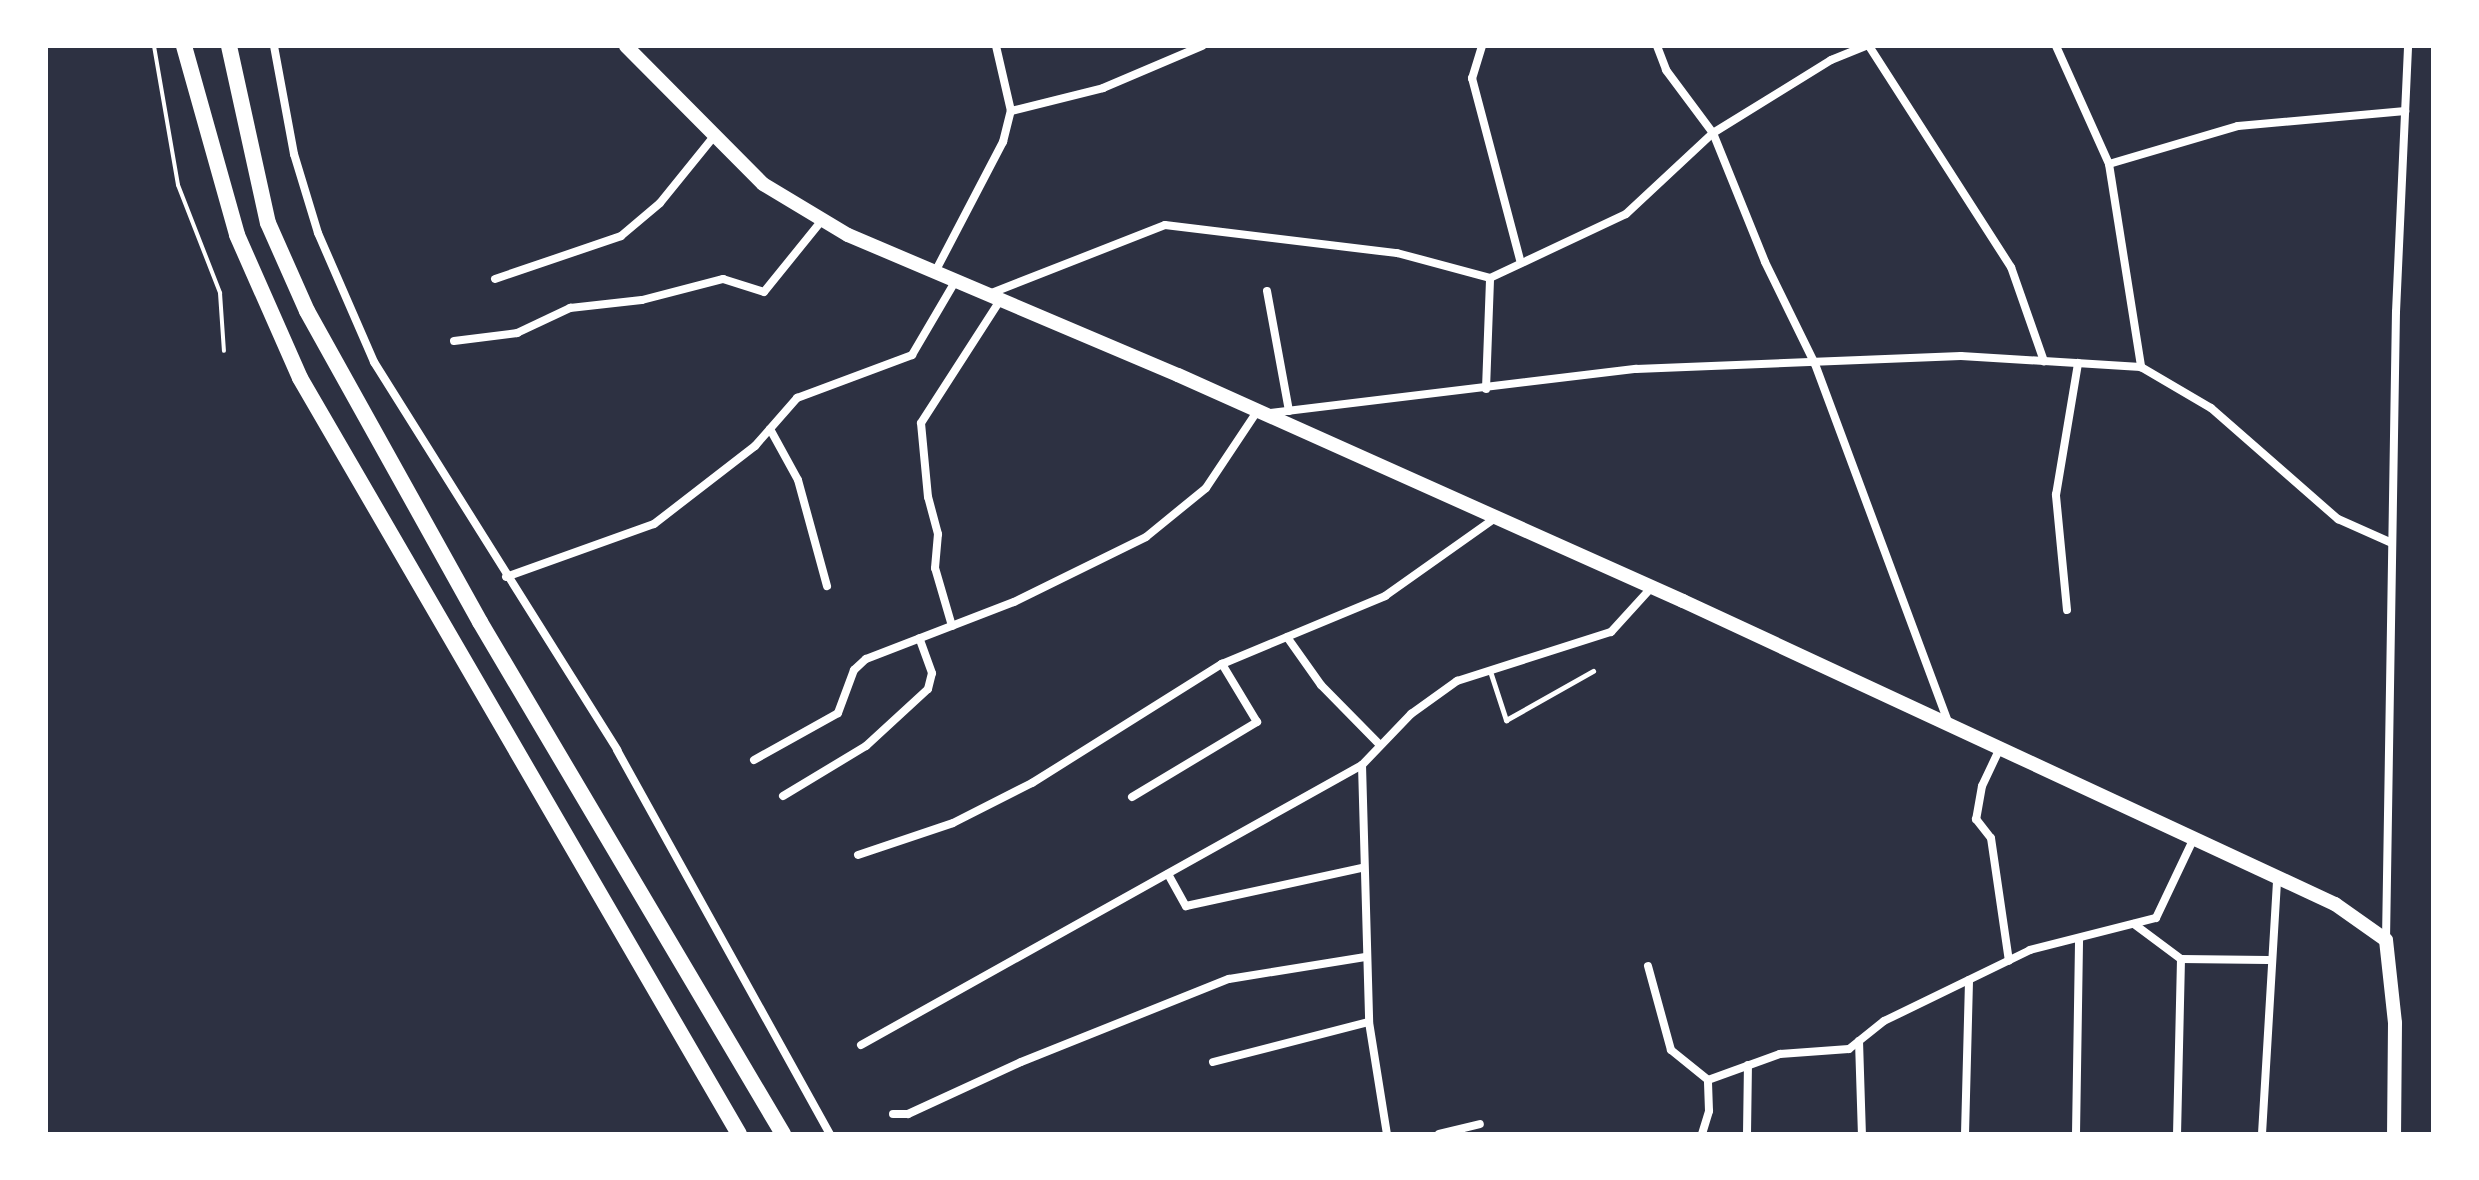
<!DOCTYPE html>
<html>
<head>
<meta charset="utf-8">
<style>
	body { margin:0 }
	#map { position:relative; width:2479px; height:1180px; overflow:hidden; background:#2d3142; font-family:"Open Sans",sans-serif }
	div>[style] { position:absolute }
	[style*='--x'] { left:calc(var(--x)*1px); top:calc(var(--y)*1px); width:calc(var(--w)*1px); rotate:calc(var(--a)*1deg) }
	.path>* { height:4px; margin:-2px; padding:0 2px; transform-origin:2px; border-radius:2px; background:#fff }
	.service>* { height:5px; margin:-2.5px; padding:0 2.5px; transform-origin:2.5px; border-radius:2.5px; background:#fff }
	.minor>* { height:8px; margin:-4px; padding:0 4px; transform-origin:4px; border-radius:4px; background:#fff }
	.secondary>* { height:14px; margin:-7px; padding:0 7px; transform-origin:7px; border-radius:7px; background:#fff }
	.primary>* { height:16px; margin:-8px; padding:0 8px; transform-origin:8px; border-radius:8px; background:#fff }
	span { translate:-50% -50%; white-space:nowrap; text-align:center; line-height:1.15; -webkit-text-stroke:6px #fff; paint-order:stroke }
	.frame { position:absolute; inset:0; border:48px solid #fff; pointer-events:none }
</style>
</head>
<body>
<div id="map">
	<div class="path">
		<div style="--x:154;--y:46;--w:141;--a:80.2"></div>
		<div style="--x:178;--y:185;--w:116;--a:68.7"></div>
		<div style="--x:220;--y:293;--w:58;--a:86.1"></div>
	</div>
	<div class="service">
		<div style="--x:1490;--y:671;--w:52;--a:71.9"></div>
		<div style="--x:1506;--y:720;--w:100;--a:-29.4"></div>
	</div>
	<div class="minor">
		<div style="--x:274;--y:46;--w:110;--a:79.5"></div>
		<div style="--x:294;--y:154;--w:83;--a:73.1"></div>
		<div style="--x:318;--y:233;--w:141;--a:66.5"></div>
		<div style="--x:374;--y:362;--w:458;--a:57.9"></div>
		<div style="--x:617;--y:750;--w:439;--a:61"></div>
		<div style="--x:1482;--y:46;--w:34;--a:107"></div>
		<div style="--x:1472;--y:78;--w:191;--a:75.2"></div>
		<div style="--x:1657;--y:46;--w:26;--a:69"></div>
		<div style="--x:1666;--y:70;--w:79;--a:53.3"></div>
		<div style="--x:1713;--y:133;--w:139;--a:68"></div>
		<div style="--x:1765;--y:262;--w:114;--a:63.9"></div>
		<div style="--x:1815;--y:364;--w:382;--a:69.6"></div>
		<div style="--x:1869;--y:46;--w:263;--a:57.3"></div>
		<div style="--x:2011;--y:267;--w:100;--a:70.7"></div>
		<div style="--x:2056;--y:46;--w:129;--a:65.8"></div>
		<div style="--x:2109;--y:164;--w:206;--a:81"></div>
		<div style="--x:1011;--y:111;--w:95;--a:-14"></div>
		<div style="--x:1103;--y:88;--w:108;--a:-23"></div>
		<div style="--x:2109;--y:164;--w:134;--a:-16.4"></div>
		<div style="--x:2238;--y:126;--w:168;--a:-5.1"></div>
		<div style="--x:935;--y:272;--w:147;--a:-62.4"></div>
		<div style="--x:1003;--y:142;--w:32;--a:-76"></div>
		<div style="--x:1011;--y:111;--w:67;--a:-103"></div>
		<div style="--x:495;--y:279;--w:133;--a:-18.8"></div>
		<div style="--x:621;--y:236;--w:51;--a:-40.2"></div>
		<div style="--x:660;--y:203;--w:87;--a:-51"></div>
		<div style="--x:1267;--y:291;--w:122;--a:79.6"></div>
		<div style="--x:989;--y:294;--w:189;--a:-21.4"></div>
		<div style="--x:1165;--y:225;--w:234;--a:6.9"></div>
		<div style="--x:1397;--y:253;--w:96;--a:15"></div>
		<div style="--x:1490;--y:278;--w:150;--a:-25.2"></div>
		<div style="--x:1626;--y:214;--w:119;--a:-43"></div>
		<div style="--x:1713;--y:133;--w:139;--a:-31.7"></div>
		<div style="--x:1831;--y:60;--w:38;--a:-22"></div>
		<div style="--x:454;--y:341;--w:64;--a:-7.2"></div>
		<div style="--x:517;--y:333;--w:59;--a:-25.3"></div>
		<div style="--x:570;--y:308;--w:72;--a:-6.3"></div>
		<div style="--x:642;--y:300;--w:84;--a:-14.5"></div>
		<div style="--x:723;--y:279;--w:43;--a:17.6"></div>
		<div style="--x:764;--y:292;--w:92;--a:-51.1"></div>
		<div style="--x:1486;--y:389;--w:111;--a:-87.9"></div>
		<div style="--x:1270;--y:413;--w:369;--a:-6.9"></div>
		<div style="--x:1636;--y:369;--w:325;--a:-2.3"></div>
		<div style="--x:1961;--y:356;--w:180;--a:3.5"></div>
		<div style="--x:2141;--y:367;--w:81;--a:30.4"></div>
		<div style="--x:2211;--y:408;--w:169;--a:41.2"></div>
		<div style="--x:2338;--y:519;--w:59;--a:24"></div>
		<div style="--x:770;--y:429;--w:58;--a:61.2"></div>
		<div style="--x:798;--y:480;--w:110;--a:74.7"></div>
		<div style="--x:506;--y:577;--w:157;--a:-19.7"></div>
		<div style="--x:654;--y:524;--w:128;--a:-37.7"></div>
		<div style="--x:755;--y:446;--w:64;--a:-48.8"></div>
		<div style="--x:797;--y:398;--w:123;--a:-20.5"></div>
		<div style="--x:912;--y:355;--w:87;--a:-59.6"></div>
		<div style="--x:2067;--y:610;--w:116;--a:-95.5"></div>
		<div style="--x:2056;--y:495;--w:134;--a:-80.5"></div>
		<div style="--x:952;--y:626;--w:60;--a:-106.3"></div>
		<div style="--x:935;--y:568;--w:34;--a:-85"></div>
		<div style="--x:938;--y:534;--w:38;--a:-105"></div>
		<div style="--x:928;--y:497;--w:74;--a:-95.4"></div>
		<div style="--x:921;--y:423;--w:148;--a:-57.2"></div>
		<div style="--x:1287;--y:637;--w:59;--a:54.7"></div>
		<div style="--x:1321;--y:685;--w:84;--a:45.5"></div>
		<div style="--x:2000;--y:748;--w:42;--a:115.3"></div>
		<div style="--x:1982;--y:786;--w:34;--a:100"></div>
		<div style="--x:1976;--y:819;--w:24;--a:52"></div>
		<div style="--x:1991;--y:838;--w:124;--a:81.7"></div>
		<div style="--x:754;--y:760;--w:96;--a:-29.2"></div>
		<div style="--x:838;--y:713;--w:46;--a:-69.6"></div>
		<div style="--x:854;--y:670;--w:16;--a:-43"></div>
		<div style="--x:866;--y:659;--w:159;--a:-21.1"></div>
		<div style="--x:1014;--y:602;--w:147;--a:-26.2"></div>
		<div style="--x:1146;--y:537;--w:77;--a:-39.2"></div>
		<div style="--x:1206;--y:488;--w:90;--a:-56.3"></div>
		<div style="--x:1362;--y:765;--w:257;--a:88.4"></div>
		<div style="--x:1369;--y:1022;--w:113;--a:80.9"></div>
		<div style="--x:783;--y:796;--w:97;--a:-31.1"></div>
		<div style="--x:866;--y:746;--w:84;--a:-42.6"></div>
		<div style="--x:928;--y:689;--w:16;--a:-76"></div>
		<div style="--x:932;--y:673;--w:37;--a:-110"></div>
		<div style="--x:1132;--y:797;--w:146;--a:-31"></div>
		<div style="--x:1257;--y:722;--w:68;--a:-121.1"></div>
		<div style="--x:858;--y:855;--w:100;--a:-18.6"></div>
		<div style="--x:953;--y:823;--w:89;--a:-26.9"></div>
		<div style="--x:1032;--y:783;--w:224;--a:-32.1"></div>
		<div style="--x:1222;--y:664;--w:177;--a:-22.6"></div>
		<div style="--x:1385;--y:596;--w:135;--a:-35.3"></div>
		<div style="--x:1168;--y:874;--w:37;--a:61"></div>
		<div style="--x:1186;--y:906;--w:180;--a:-12.2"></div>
		<div style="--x:2134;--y:924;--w:59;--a:36.7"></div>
		<div style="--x:2181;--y:959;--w:175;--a:91.3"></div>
		<div style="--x:2386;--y:940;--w:628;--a:-89.09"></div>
		<div style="--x:2396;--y:312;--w:266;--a:-87.4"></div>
		<div style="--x:2181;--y:959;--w:87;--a:0.7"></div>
		<div style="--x:1648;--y:966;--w:87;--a:74.7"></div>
		<div style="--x:1671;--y:1050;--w:48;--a:39"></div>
		<div style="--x:1859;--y:1041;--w:93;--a:88.2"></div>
		<div style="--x:861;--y:1045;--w:574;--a:-29.2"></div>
		<div style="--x:1362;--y:765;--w:71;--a:-46.1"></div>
		<div style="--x:1411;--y:714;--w:57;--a:-35.7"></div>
		<div style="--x:1457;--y:681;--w:162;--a:-17.7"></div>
		<div style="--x:1611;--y:632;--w:61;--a:-47.7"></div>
		<div style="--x:1213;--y:1062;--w:161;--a:-14.4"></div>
		<div style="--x:893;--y:1114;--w:15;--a:0"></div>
		<div style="--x:908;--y:1114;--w:124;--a:-24.7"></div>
		<div style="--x:1021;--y:1062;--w:224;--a:-21.8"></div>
		<div style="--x:1229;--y:979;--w:138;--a:-9.2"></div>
		<div style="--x:1439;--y:1134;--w:42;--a:-13.7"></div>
		<div style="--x:1702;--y:1134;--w:24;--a:-73"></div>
		<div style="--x:1709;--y:1111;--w:31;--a:-92"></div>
		<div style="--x:1708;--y:1080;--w:77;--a:-19.9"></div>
		<div style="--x:1780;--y:1054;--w:69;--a:-4.1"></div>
		<div style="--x:1849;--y:1049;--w:45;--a:-38.7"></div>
		<div style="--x:1884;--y:1021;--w:162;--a:-25.9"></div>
		<div style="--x:2030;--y:950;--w:130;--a:-14.3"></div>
		<div style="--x:2156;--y:918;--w:86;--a:-64.6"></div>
		<div style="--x:1747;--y:1134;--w:69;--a:-89.2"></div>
		<div style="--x:1965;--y:1134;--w:154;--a:-88.5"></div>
		<div style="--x:2076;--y:1134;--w:196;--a:-89.1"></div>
		<div style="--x:2262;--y:1134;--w:256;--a:-86.6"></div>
	</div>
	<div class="secondary">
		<div style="--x:626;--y:46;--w:194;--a:45.2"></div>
		<div style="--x:763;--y:184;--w:99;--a:31"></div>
		<div style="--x:848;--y:235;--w:358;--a:23"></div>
		<div style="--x:1178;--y:375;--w:553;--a:24.11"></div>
		<div style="--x:1683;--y:601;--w:719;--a:24.93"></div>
		<div style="--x:2335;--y:904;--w:62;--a:35.2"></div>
		<div style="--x:2386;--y:940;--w:83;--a:83.8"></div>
		<div style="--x:2395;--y:1023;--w:111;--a:90.5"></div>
	</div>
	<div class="primary">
		<div style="--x:184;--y:46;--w:196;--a:74.3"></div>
		<div style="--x:237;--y:235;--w:156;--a:66.2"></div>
		<div style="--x:300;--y:378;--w:874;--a:59.86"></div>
		<div style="--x:229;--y:46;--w:181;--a:77.6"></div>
		<div style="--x:268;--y:223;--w:96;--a:66.1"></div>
		<div style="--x:307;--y:311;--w:356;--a:60.9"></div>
		<div style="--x:480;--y:622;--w:595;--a:59.38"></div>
	</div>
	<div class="frame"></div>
</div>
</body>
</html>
